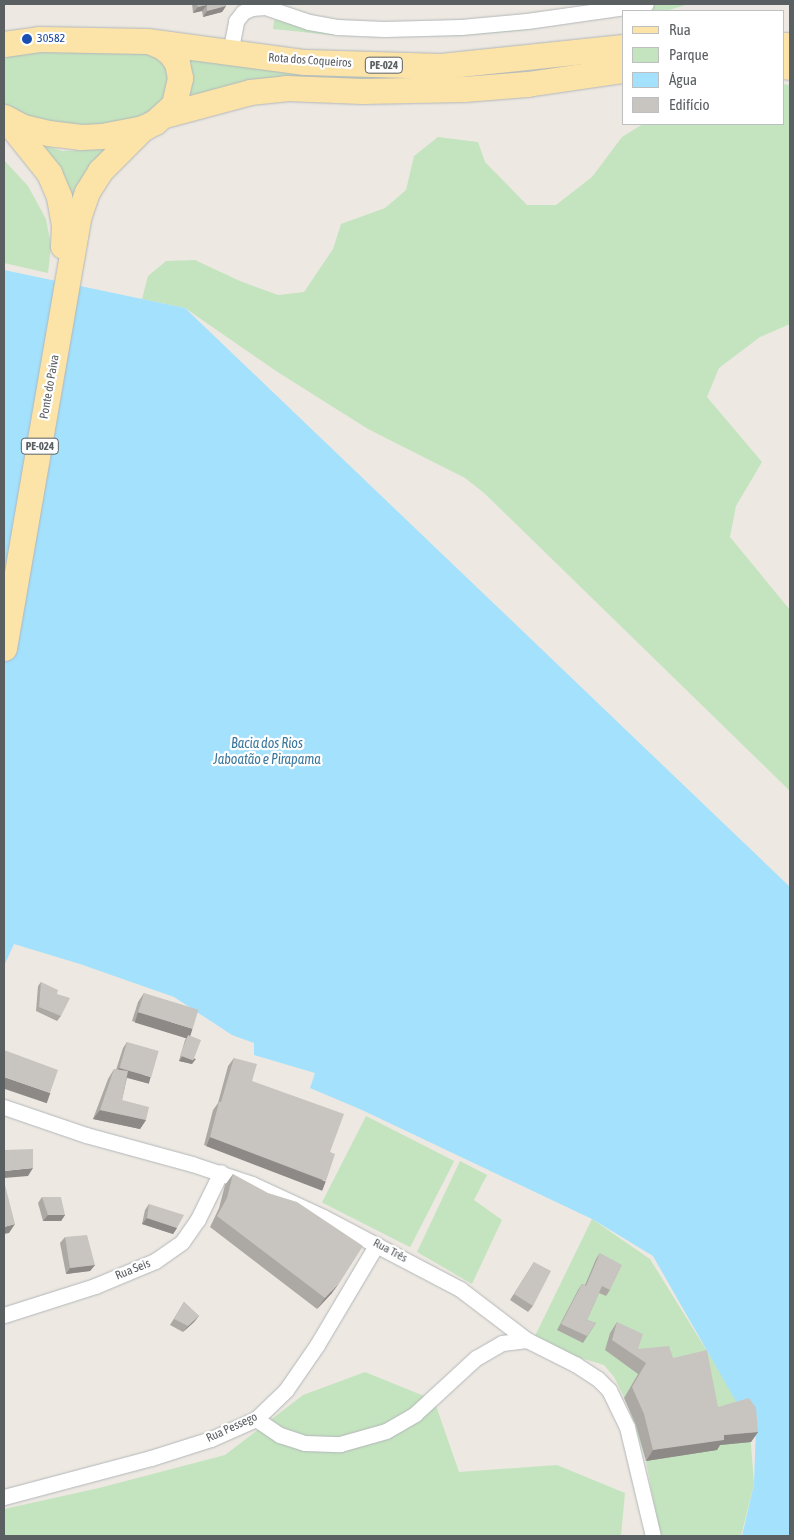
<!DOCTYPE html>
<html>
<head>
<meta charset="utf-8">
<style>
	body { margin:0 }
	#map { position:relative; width:794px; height:1540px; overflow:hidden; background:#ede9e2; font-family:"Asap Condensed",sans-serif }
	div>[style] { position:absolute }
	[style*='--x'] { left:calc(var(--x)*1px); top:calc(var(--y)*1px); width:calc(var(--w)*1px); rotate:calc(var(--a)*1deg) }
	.green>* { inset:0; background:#c4e4bf; transform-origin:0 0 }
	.water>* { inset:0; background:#a3e1fc }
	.roads { filter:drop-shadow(0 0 1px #b3b6b9) drop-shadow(0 0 1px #b3b6b9) }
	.minor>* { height:15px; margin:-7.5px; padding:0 7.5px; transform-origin:7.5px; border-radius:7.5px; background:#fff }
	.primary>* { height:25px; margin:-12.5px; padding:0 12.5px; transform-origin:12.5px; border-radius:12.5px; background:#fce4a8 }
	.wall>* { inset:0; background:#aca9a4 }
	.shaded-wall>* { inset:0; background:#8c8986; transform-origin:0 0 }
	.building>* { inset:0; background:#c8c4bf; transform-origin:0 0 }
	.dots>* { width:14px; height:14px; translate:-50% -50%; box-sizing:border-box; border:2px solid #fff; border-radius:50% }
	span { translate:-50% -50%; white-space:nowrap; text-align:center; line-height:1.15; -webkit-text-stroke:4.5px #fff; paint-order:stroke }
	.shield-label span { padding:1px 4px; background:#fff; border:1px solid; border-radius:4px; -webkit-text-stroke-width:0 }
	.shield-label { font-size:11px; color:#5a5f62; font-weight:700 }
	.transit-label { font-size:12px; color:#164399 }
	.left { translate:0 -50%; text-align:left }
	.street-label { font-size:12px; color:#5a5f62 }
	.water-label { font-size:14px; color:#3b779c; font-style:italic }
	.frame { position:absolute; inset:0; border:5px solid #5a5f62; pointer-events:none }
	.legend { position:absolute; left:622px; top:10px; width:162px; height:115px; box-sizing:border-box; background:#fff; border:1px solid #bdbfc0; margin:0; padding:6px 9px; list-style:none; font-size:15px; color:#5a5f62 }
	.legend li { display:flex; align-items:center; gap:10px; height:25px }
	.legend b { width:25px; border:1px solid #bdbfc0 }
</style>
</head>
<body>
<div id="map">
	<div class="green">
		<div style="clip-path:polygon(658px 4px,689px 4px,666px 11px,623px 11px,527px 30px,457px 36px,331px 35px,273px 29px,274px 20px,384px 33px)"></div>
		<div style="clip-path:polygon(28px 50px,154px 53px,166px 65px,172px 78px,157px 112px,109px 132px,4px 115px,4px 60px,10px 55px)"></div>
		<div style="clip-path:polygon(182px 52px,391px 70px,390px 84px,185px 97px)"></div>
		<div style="clip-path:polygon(783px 84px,790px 85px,790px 324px,760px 337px,719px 368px,707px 397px,762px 462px,736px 506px,730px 537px,790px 610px,790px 791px,484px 493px,465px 478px,368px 429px,276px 371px,185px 308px,142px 299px,148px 276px,166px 261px,195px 260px,240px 281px,278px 295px,304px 292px,333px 249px,341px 224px,385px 208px,406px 190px,414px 156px,438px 137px,478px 142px,485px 162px,527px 205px,556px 205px,592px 177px,622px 137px,643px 124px,783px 124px)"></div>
		<div style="clip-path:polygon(24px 139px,62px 151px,93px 150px,112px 146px,83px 221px)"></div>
		<div style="clip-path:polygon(4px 160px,28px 186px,46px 219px,51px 246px,48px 273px,4px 263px)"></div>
		<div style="left:366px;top:1116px;width:99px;height:97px;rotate:27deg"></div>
		<div style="clip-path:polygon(460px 1161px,487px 1175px,474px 1200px,502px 1220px,472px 1284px,417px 1252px)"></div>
		<div style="clip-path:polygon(592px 1219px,650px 1259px,749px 1419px,754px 1484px,741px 1536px,660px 1536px,646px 1461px,627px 1403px,614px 1377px,604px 1365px,564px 1353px,535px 1336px)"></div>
		<div style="clip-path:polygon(365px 1372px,434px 1400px,459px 1472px,557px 1465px,625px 1493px,621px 1536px,4px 1536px,4px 1509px,99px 1488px,225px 1455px,303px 1395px)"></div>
	</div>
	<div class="water">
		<div style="clip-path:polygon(4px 270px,185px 308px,790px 887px,790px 1536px,742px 1536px,754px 1484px,756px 1427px,734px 1398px,653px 1256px,592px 1219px,362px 1110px,310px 1088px,315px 1073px,254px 1055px,254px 1043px,232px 1035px,174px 997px,80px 964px,14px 944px,4px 966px)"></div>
	</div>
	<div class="roads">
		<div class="minor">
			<div style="--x:230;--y:53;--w:33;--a:-79"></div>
			<div style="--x:236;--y:21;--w:11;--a:-52"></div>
			<div style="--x:243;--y:12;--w:10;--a:-24"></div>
			<div style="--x:252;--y:8;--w:13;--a:-4"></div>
			<div style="--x:265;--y:7;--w:46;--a:18.8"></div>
			<div style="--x:309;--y:22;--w:28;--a:10"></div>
			<div style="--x:337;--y:27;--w:47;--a:2.4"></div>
			<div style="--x:384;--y:29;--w:77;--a:-1.5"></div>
			<div style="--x:461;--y:27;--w:66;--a:-5.2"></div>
			<div style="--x:527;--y:21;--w:120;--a:-8.1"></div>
			<div style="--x:4;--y:1107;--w:87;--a:18.9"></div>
			<div style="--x:86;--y:1135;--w:110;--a:15.3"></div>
			<div style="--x:192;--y:1164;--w:63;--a:18.4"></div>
			<div style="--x:252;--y:1184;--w:78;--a:24.9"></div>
			<div style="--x:323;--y:1217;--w:155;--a:27.7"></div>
			<div style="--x:460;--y:1289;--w:84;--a:37.3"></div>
			<div style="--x:527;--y:1340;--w:54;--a:26.6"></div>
			<div style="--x:575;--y:1364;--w:27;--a:33"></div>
			<div style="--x:598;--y:1379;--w:16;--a:45"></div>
			<div style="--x:609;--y:1390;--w:41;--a:64.1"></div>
			<div style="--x:627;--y:1427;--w:112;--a:76.6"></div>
			<div style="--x:4;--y:1315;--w:96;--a:-17.7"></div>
			<div style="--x:95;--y:1286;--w:65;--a:-22.6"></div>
			<div style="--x:155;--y:1261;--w:33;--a:-35"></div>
			<div style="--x:182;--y:1242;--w:28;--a:-55"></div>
			<div style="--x:198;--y:1219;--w:52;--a:-63.9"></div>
			<div style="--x:256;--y:1419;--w:29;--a:34"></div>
			<div style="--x:280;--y:1435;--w:26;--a:18"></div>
			<div style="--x:305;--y:1443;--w:35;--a:2"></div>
			<div style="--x:340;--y:1444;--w:48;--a:-15.8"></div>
			<div style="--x:386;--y:1431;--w:34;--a:-30"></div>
			<div style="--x:415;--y:1414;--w:83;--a:-42.6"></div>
			<div style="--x:476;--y:1358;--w:30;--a:-30"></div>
			<div style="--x:502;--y:1343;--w:25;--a:-7"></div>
			<div style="--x:4;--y:1497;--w:152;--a:-14.9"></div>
			<div style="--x:151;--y:1458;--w:63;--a:-17.6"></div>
			<div style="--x:211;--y:1439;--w:49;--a:-24"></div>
			<div style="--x:256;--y:1419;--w:42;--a:-44"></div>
			<div style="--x:286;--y:1390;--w:55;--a:-55.4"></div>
			<div style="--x:317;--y:1345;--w:117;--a:-59.3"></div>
		</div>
		<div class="primary">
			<div style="--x:4;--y:44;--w:35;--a:-8"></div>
			<div style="--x:39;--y:39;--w:108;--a:1.1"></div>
			<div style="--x:147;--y:41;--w:159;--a:7.6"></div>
			<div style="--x:305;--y:62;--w:136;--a:1.7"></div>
			<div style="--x:441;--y:66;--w:183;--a:-6"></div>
			<div style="--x:783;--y:45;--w:7;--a:0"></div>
			<div style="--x:783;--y:66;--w:7;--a:8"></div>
			<div style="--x:165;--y:115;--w:88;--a:-15.1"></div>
			<div style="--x:250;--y:92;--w:36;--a:-6"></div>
			<div style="--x:286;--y:88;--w:76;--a:2.3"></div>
			<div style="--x:362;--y:91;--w:102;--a:-1.1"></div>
			<div style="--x:464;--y:89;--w:63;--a:-4.5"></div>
			<div style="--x:527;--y:84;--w:97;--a:-8.3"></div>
			<div style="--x:4;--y:117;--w:72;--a:51.2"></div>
			<div style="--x:49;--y:173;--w:26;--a:67"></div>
			<div style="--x:59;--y:197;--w:29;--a:80"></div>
			<div style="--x:64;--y:226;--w:20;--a:93"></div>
			<div style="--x:8;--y:119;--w:17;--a:28"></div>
			<div style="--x:23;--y:127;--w:26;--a:13"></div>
			<div style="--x:48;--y:133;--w:33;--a:7"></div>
			<div style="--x:81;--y:137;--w:21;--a:-3"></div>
			<div style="--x:102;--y:136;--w:42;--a:-11"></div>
			<div style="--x:143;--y:128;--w:13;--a:-27"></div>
			<div style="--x:155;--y:122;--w:26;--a:-43"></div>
			<div style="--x:174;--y:104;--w:27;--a:-77"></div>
			<div style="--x:180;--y:78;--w:15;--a:-101"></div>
			<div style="--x:177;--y:63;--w:11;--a:-124"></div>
			<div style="--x:171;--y:54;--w:11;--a:-139"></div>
			<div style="--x:163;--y:47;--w:13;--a:-157"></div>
			<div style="--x:4;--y:648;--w:439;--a:-80.2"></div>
			<div style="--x:79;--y:215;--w:24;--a:-71"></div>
			<div style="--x:87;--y:192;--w:25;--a:-58"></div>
			<div style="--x:100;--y:171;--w:61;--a:-45"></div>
		</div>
	</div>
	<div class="wall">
		<div style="clip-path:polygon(192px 4px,226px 4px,226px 6px,222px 12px,203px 17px,202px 11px,193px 13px)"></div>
		<div style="clip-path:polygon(41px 982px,57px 994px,61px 1016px,57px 1021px,36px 1011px,38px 986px)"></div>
		<div style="clip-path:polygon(144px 993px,186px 1038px,132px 1021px,138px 1002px)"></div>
		<div style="clip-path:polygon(188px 1035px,192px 1064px,179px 1061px,185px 1040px)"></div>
		<div style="clip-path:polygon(127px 1042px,147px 1083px,127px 1078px,122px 1100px,146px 1120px,140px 1129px,93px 1119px,108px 1079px,114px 1069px,116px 1070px,123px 1048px)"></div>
		<div style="clip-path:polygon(234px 1058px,252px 1081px,330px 1152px,320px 1189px,204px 1145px,213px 1110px,218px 1103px,228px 1066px)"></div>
		<div style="clip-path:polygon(233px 1174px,332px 1293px,317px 1309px,210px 1227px,219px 1208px,225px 1185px)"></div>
		<div style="clip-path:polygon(42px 1197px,65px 1215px,61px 1221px,43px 1221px,38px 1203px)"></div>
		<div style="clip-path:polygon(149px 1204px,177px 1228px,173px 1234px,142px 1224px,145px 1210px)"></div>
		<div style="clip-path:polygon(65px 1237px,95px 1265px,90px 1271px,66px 1274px,60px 1243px)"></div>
		<div style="clip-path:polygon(600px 1253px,610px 1290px,606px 1296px,599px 1293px,587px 1320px,596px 1323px,583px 1343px,557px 1330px,578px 1290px,582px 1284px,585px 1285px,596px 1259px)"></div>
		<div style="clip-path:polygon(534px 1262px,533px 1306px,528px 1312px,510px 1300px)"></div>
		<div style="clip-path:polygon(184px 1302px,199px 1316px,194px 1322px,183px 1332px,170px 1325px)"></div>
		<div style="clip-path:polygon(617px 1322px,638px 1349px,673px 1358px,718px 1407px,758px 1432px,751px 1442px,720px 1445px,717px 1450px,646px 1461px,636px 1425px,624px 1398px,638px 1374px,605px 1350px,610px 1333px)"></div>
	</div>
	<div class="shaded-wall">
		<div style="clip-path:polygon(207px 5px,202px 11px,193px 13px,198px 7px)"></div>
		<div style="clip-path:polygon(226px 6px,222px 12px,203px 17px,207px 11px)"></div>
		<div style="left:138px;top:1012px;width:57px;height:11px;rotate:17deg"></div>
		<div style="clip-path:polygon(183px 1056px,196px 1059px,192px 1064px,179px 1061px)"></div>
		<div style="left:119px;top:1068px;width:33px;height:7px;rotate:16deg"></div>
		<div style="left:4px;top:1077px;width:49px;height:11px;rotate:19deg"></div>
		<div style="clip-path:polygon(100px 1110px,146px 1120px,140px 1129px,93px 1119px)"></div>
		<div style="left:210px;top:1137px;width:124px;height:10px;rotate:21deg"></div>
		<div style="clip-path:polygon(33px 1168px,28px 1176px,4px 1178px,4px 1171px)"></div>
		<div style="clip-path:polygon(48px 1215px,65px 1215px,61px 1221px,43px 1221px)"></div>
		<div style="clip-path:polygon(147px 1218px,177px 1228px,173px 1234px,142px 1224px)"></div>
		<div style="clip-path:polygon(15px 1224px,9px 1233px,4px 1234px,4px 1227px)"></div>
		<div style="clip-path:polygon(95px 1265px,90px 1271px,66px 1274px,70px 1268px)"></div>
		<div style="clip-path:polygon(340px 1282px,332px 1293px,317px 1309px,325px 1298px)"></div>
		<div style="clip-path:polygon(199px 1316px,194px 1322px,183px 1332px,188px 1326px)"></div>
		<div style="clip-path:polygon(758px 1432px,751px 1442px,720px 1445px,717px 1450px,646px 1461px,653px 1450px,724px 1435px)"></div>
	</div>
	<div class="building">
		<div style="clip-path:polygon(197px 4px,226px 4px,226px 6px,207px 11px,207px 5px,198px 7px)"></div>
		<div style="clip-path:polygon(41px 982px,58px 990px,57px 994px,70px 998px,61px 1016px,39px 1007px)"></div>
		<div style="left:144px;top:993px;width:57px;height:20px;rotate:17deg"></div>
		<div style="left:188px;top:1035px;width:14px;height:22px;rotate:21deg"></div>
		<div style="left:127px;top:1042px;width:33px;height:27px;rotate:16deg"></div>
		<div style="clip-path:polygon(4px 1050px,58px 1070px,50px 1093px,4px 1077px)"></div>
		<div style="clip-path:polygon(234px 1058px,257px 1064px,252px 1081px,344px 1114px,330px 1152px,335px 1154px,326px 1181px,210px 1137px,219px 1102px,221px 1102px)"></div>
		<div style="clip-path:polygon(114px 1069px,128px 1071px,122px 1100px,149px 1107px,146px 1120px,100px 1110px)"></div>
		<div style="clip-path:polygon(33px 1149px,33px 1168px,4px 1171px,4px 1150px)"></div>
		<div style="clip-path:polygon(233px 1174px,268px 1193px,297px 1202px,363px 1246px,340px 1282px,325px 1298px,217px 1216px,227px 1198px)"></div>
		<div style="clip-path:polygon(4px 1181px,15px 1224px,4px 1227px)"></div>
		<div style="clip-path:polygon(42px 1197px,61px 1197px,65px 1215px,48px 1215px)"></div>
		<div style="clip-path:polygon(149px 1204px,184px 1215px,177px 1228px,147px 1218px)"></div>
		<div style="clip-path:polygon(87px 1235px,95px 1265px,70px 1268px,65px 1237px)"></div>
		<div style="clip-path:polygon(600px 1253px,622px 1265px,610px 1290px,602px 1286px,587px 1320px,596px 1323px,587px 1336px,561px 1324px,582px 1284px,586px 1286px)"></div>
		<div style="clip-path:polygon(534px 1262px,551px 1271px,533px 1306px,514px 1294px)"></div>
		<div style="clip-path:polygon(184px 1302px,199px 1316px,188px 1326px,174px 1319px)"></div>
		<div style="clip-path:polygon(617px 1322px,643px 1334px,638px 1349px,669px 1346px,673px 1358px,707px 1350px,718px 1407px,749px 1398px,756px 1408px,758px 1432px,724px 1435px,724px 1440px,653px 1450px,644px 1414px,632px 1387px,646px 1363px,612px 1340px)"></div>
	</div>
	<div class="dots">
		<div style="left:27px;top:39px;background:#1a4fb4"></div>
	</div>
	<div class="shield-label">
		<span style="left:384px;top:65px">PE-024</span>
		<span style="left:40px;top:446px">PE-024</span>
	</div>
	<div class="transit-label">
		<span class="left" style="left:37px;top:39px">30582</span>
	</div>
	<div class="street-label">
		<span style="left:310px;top:61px;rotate:4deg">Rota dos Coqueiros</span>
		<span style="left:50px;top:387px;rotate:-80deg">Ponte do Paiva</span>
		<span style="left:390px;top:1251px;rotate:28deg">Rua Três</span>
		<span style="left:133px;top:1270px;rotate:-22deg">Rua Seis</span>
		<span style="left:232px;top:1428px;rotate:-25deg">Rua Pessego</span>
	</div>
	<div class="water-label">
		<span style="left:267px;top:751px">Bacia dos Rios<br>Jaboatão e Pirapama</span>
	</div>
	<div class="frame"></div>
	<ul class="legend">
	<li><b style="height:6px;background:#fce4a8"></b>Rua</li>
	<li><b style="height:14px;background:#c4e4bf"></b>Parque</li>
	<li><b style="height:14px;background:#a3e1fc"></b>Água</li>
	<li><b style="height:14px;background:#c8c4bf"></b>Edifício</li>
	</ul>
</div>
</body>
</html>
